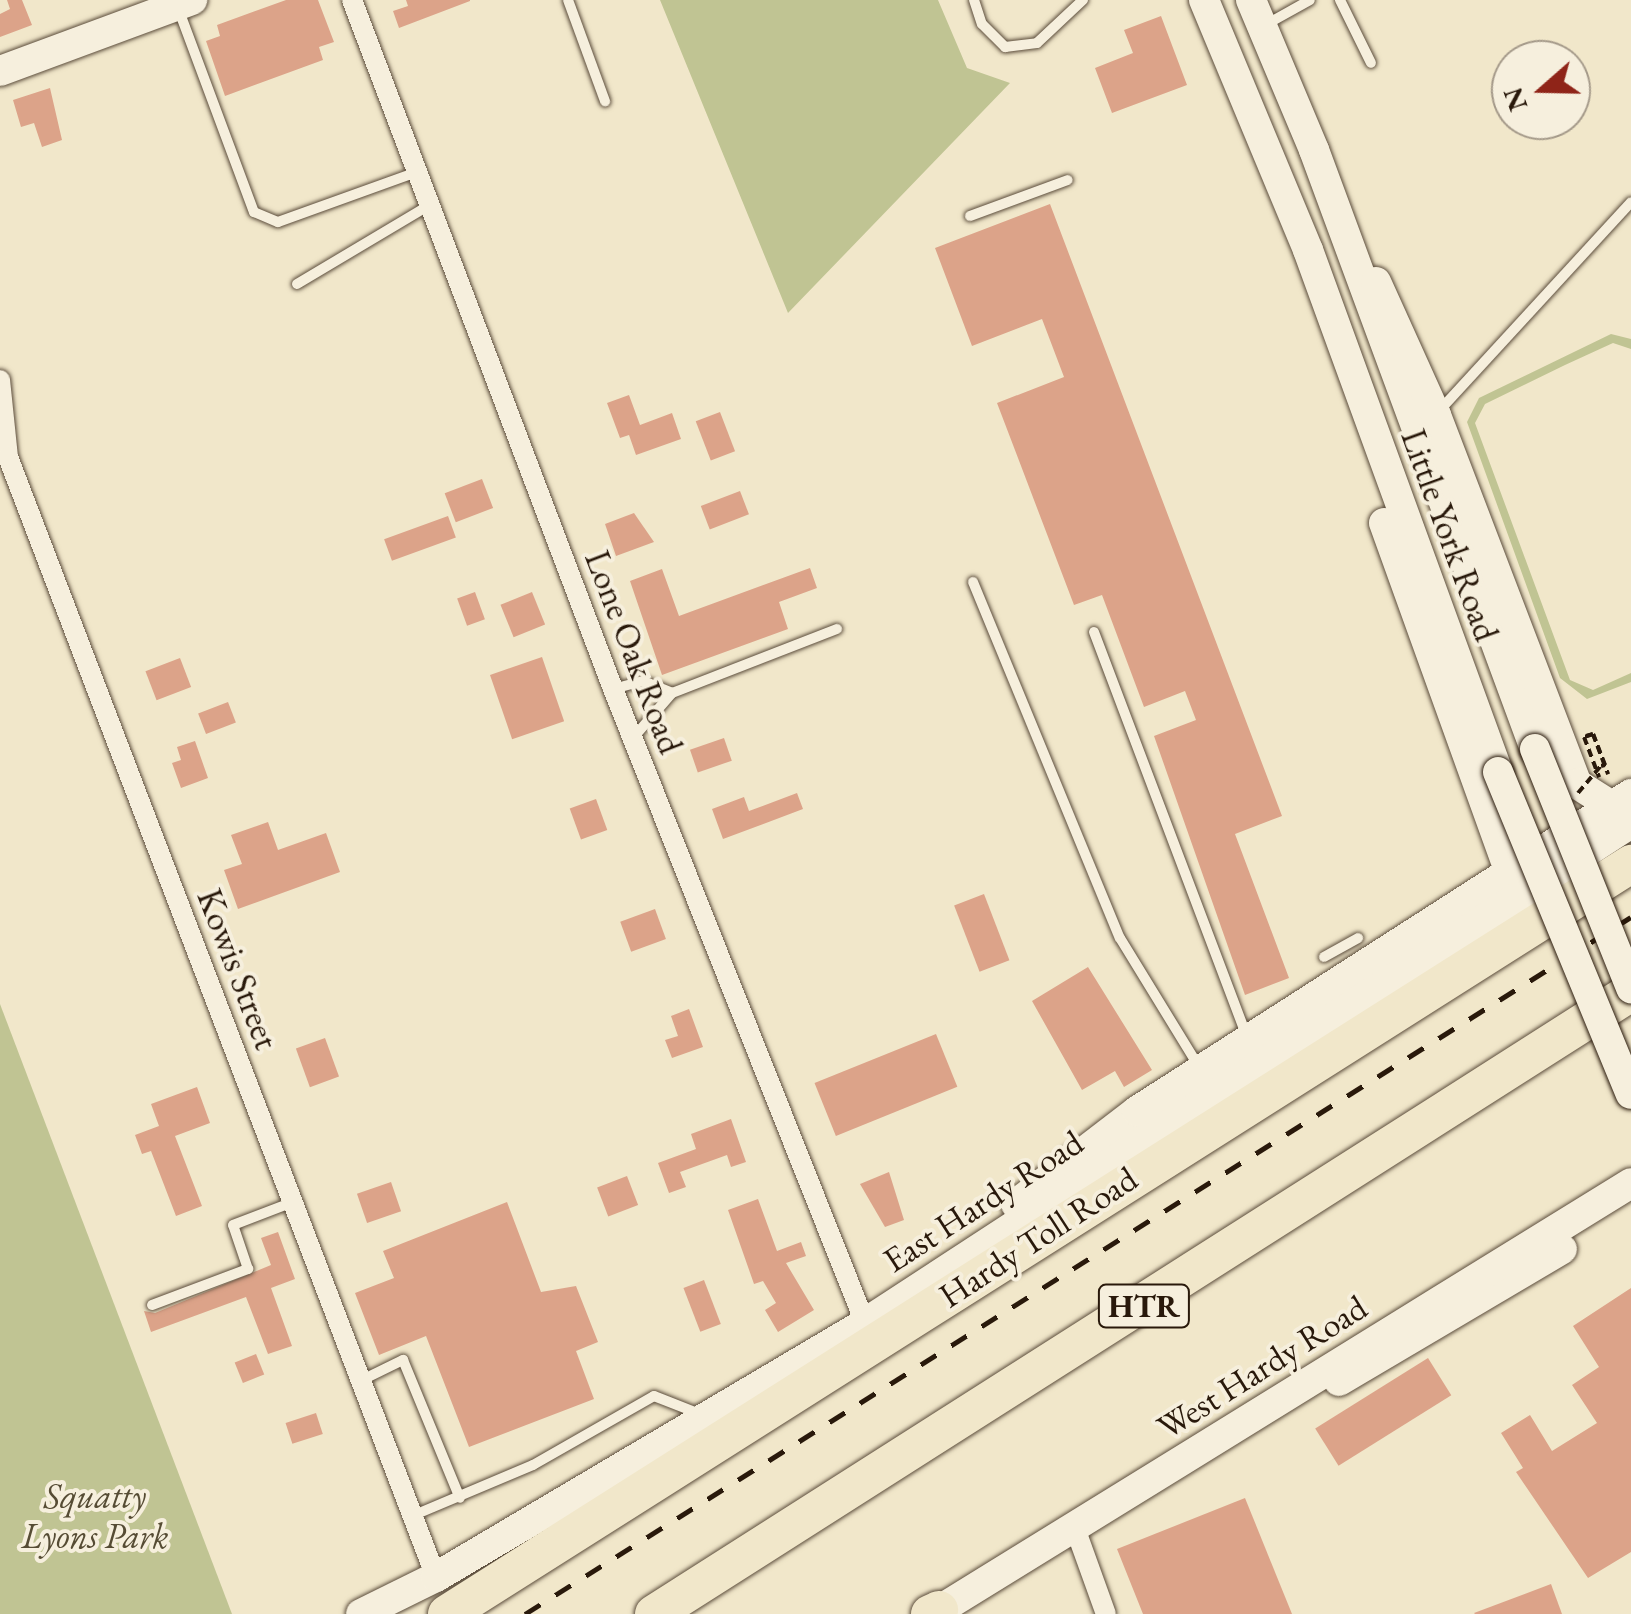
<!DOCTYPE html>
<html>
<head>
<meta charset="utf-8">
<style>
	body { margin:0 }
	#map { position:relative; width:1631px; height:1614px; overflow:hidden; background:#f1e7ca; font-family:"EB Garamond",serif }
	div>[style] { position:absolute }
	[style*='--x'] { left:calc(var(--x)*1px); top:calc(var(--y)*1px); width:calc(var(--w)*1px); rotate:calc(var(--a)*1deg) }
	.green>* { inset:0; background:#c0c493 }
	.building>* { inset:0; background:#dca389; transform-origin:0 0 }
	.path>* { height:4px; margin-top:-2px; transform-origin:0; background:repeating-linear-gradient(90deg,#29190b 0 8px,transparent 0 13px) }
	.roads { filter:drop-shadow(0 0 2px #5b4c3b) drop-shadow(0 0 2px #5b4c3b) }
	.lane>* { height:10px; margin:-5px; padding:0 5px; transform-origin:5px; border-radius:5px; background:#f6efdd }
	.street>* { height:20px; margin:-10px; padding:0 10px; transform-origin:10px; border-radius:10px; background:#f6efdd }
	.secondary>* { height:30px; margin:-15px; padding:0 15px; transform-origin:15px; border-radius:15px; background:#f6efdd }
	.highway>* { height:38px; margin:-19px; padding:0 19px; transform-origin:19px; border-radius:19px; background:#f1e7ca }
	.rail>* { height:5px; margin-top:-2.5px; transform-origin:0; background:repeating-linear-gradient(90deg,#29190b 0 18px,transparent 0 36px) }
	.path-bridge>* { height:4px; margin-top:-2px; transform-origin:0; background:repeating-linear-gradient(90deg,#29190b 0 8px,transparent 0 13px) }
	.bridges { filter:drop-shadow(0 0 2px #29190b) drop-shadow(0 0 2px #29190b) }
	.secondary-bridge>* { height:30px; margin:-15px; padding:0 15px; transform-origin:15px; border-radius:15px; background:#f6efdd }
	span { translate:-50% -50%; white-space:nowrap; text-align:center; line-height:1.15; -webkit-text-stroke:8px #f6efdd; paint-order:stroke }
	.shield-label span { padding:2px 8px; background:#f6efdd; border:2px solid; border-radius:8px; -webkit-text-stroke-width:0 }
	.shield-label { font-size:32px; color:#29190b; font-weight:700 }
	.street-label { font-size:35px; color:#29190b }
	.park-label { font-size:35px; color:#564c34; font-style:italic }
	.north { position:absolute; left:1491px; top:40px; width:100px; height:100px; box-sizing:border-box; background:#f6efdd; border:2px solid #a49989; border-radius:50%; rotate:250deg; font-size:28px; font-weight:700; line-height:40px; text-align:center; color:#29190b }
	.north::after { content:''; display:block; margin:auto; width:35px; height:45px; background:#8f2418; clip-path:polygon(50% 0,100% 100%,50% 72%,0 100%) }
</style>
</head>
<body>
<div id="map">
	<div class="green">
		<div style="clip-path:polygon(660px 0,938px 0,967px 68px,1010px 83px,788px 313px)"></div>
		<div style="clip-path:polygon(1611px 334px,1631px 339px,1631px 349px,1613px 343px,1565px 365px,1485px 404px,1475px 423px,1570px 680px,1593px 690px,1631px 673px,1631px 682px,1587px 699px,1560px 678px,1467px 422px,1479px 398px)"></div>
		<div style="clip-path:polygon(0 1004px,232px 1614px,0 1614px)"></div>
	</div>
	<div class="building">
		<div style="clip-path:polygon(7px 0,22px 0,32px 25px,0 37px,0 14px,10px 9px)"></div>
		<div style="clip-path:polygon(286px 0,318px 0,334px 42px,319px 47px,323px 60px,225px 96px,206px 41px,220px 36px,217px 25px)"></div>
		<div style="clip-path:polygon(406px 0,470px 0,470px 1px,399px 28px,393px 11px,408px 6px)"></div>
		<div style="clip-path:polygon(1161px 16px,1187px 85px,1112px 113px,1095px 68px,1133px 53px,1124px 30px)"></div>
		<div style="clip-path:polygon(50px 88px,62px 140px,42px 147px,34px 123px,21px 127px,13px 100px)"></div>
		<div style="clip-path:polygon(1050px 204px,1282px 816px,1235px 834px,1289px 978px,1245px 995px,1154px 736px,1196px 720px,1185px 691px,1144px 707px,1102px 595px,1074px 605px,997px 403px,1064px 377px,1042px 319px,972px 346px,935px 248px)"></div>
		<div style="clip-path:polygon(629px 395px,640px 425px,672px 413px,681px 439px,636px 455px,629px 435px,620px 438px,607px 403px)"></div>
		<div style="left:720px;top:412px;width:42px;height:26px;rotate:69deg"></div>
		<div style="left:482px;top:479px;width:31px;height:40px;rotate:69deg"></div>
		<div style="left:740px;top:491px;width:25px;height:42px;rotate:69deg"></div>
		<div style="clip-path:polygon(634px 513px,654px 542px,616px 556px,605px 524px)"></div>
		<div style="left:448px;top:516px;width:23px;height:68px;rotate:70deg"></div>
		<div style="clip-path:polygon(810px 568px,817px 588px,779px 602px,788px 629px,662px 675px,630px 581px,662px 569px,679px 616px)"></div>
		<div style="left:475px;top:592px;width:29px;height:19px;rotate:70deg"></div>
		<div style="left:532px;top:592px;width:35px;height:34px;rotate:68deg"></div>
		<div style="left:542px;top:657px;width:68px;height:55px;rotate:71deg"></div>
		<div style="left:180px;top:658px;width:31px;height:37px;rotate:69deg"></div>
		<div style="left:228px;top:702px;width:22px;height:32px;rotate:69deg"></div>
		<div style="left:724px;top:738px;width:24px;height:36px;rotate:71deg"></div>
		<div style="clip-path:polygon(195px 741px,208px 778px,181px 788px,172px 763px,181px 760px,177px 747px)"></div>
		<div style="clip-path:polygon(797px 793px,803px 809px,723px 839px,712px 809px,744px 797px,749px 811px)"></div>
		<div style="left:596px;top:799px;width:33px;height:28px;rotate:70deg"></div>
		<div style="clip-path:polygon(268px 822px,278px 850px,326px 833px,340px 872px,238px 909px,224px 870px,242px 864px,231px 835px)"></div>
		<div style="left:984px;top:894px;width:71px;height:32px;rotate:69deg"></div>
		<div style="left:655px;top:909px;width:32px;height:37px;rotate:70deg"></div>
		<div style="clip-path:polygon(1088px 967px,1152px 1070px,1124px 1087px,1115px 1071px,1082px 1090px,1032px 1001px)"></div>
		<div style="clip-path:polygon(689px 1009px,703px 1047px,672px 1058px,665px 1040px,678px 1036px,671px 1016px)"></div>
		<div style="left:936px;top:1034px;width:57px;height:131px;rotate:68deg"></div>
		<div style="left:325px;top:1038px;width:41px;height:31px;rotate:70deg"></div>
		<div style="clip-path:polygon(197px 1087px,210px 1123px,175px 1136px,202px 1206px,176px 1216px,151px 1151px,142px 1154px,135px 1135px,159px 1126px,151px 1104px)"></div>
		<div style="clip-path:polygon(731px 1119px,746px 1162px,731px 1167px,727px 1155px,680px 1172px,686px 1187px,669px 1193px,658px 1163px,696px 1149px,691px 1134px)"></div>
		<div style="clip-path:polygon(889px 1172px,904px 1220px,885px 1227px,860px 1184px)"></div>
		<div style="left:627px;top:1176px;width:31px;height:32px;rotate:69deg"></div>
		<div style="left:391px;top:1182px;width:31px;height:36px;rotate:71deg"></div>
		<div style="clip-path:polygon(758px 1199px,777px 1251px,801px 1242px,806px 1256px,786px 1263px,814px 1310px,778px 1332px,765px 1310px,776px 1303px,763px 1281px,754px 1284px,728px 1210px)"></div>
		<div style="clip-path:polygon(507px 1202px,541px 1292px,576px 1286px,598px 1342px,576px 1351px,594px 1399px,469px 1447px,426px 1336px,379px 1355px,355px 1293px,394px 1278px,383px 1251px)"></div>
		<div style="clip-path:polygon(278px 1232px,295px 1279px,271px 1288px,292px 1346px,268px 1354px,246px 1297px,151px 1332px,144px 1311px,155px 1313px,271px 1265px,261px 1238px)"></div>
		<div style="left:704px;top:1280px;width:47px;height:22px;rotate:69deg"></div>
		<div style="clip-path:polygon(1631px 1288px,1631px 1552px,1588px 1578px,1516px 1472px,1523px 1468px,1501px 1433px,1530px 1415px,1552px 1451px,1597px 1423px,1572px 1385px,1599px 1367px,1573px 1326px)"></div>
		<div style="left:256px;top:1354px;width:22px;height:23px;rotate:68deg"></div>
		<div style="left:1428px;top:1358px;width:44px;height:133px;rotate:58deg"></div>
		<div style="left:316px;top:1413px;width:22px;height:32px;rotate:72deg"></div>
		<div style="clip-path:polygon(1245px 1498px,1292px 1614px,1143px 1614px,1117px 1549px)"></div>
		<div style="clip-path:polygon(1551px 1584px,1562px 1614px,1475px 1614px,1474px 1613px)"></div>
	</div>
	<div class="path">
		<div style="--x:1586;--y:736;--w:7;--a:-16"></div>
		<div style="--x:1593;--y:734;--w:43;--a:69.4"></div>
	</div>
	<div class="roads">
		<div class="lane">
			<div style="--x:568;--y:0;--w:108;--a:69.9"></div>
			<div style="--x:974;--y:0;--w:25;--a:72"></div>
			<div style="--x:982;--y:24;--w:33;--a:45"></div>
			<div style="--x:1005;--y:47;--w:32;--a:-7"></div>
			<div style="--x:1037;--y:43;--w:63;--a:-43.1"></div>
			<div style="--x:1340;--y:0;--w:70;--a:63.8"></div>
			<div style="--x:178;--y:8;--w:218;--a:69.6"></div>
			<div style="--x:254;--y:212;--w:26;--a:23"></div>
			<div style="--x:278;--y:222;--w:145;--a:-19.8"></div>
			<div style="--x:1267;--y:24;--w:49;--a:-29.2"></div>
			<div style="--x:970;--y:216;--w:104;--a:-20.2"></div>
			<div style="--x:297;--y:284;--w:150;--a:-30.8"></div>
			<div style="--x:1440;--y:410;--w:282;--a:-47.4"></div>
			<div style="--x:973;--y:582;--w:385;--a:67.6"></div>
			<div style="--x:1120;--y:938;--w:151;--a:58.5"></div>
			<div style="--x:1094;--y:632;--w:432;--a:69.3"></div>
			<div style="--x:613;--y:689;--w:31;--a:-15"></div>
			<div style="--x:643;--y:681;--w:31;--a:22"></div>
			<div style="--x:633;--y:738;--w:60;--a:-49.1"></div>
			<div style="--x:672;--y:693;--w:177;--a:-21.2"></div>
			<div style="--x:1324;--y:957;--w:39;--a:-29"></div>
			<div style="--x:152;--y:1305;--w:103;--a:-20.6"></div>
			<div style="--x:248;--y:1269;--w:46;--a:-108.8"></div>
			<div style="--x:233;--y:1225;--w:64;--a:-21"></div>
			<div style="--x:362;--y:1380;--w:46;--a:-26"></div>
			<div style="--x:403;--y:1360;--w:149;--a:67.6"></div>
			<div style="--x:412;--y:1516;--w:131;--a:-22.9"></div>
			<div style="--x:533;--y:1465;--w:139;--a:-29.7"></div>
			<div style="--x:654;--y:1396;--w:49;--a:21.4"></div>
		</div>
		<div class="street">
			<div style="--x:352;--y:0;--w:737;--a:69.25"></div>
			<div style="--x:613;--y:689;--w:682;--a:68.32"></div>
			<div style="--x:0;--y:380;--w:77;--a:84.1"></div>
			<div style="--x:8;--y:457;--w:1199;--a:69.09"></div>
			<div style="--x:1075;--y:1528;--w:91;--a:70.2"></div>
		</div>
		<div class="secondary">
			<div style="--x:1204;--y:0;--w:271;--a:67.4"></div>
			<div style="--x:1308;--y:250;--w:556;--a:70"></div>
			<div style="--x:1251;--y:0;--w:163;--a:67.2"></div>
			<div style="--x:1314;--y:150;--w:638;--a:69.75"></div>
			<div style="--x:0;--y:71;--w:205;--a:-20.3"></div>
			<div style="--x:1376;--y:282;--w:146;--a:65.7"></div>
			<div style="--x:1436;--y:415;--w:395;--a:69.1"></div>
			<div style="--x:1577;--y:784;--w:41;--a:32.2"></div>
			<div style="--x:1384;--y:523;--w:369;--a:70.2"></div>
			<div style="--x:1016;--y:1204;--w:153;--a:-37.5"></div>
			<div style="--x:1137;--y:1111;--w:587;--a:-32.69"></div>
			<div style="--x:1339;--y:1381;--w:259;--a:-30.6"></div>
			<div style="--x:361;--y:1614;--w:84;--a:-26.3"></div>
			<div style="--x:436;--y:1577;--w:499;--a:-30.6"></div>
			<div style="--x:865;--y:1323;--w:915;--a:-33.13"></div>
			<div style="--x:933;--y:1614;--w:820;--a:-31.69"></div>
		</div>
		<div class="highway">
			<div style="--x:447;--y:1614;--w:1402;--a:-32.35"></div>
			<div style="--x:654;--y:1614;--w:1158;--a:-32.48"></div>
			<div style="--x:930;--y:1614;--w:10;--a:-24"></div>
		</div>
	</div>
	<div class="rail">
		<div style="--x:525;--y:1614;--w:1307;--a:-32.22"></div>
	</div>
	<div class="path-bridge">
		<div style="--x:1578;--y:793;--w:35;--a:-50"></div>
		<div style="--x:1601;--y:766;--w:4;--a:-14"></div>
		<div style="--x:1605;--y:765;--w:33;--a:-111"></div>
		<div style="--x:1593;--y:734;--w:9;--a:162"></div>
		<div style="--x:1584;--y:737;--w:43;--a:69.4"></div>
	</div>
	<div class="bridges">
		<div class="secondary-bridge">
			<div style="--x:1535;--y:749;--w:258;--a:68.1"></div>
			<div style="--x:1498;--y:772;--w:348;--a:67.6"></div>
		</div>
	</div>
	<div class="shield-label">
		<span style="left:1144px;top:1306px">HTR</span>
	</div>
	<div class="street-label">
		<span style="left:1450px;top:535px;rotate:70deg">Little York Road</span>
		<span style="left:634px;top:652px;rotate:69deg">Lone Oak Road</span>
		<span style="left:238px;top:969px;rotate:69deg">Kowis Street</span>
		<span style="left:983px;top:1201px;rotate:-33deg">East Hardy Road</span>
		<span style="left:1038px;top:1237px;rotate:-33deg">Hardy Toll Road</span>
		<span style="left:1262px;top:1367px;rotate:-32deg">West Hardy Road</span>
	</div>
	<div class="park-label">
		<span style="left:95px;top:1516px">Squatty<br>Lyons Park</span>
	</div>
	<div class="north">N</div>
</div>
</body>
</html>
